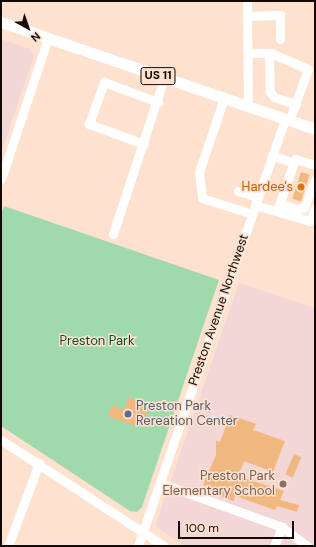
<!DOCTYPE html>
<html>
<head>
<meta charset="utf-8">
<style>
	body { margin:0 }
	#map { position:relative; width:316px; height:547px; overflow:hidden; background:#ffe1cf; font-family:"DM Sans",sans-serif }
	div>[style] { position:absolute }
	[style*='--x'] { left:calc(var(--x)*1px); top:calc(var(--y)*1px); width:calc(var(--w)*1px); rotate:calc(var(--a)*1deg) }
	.education>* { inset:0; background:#f2d7d6 }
	.green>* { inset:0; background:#a0daac }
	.building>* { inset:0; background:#f0b87e; transform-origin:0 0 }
	.minor>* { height:9px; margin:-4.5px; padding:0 4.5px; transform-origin:4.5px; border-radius:4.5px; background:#fff }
	.major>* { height:11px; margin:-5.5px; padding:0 5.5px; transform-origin:5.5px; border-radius:5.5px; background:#fff }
	.dots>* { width:11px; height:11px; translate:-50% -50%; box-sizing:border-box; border:2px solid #ffe1cf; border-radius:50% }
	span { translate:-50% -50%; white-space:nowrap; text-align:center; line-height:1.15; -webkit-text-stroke:3px #ffe1cf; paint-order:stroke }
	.shield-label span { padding:1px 3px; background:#ffe1cf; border:1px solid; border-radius:3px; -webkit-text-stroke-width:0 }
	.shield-label { font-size:12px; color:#130a05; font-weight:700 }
	.food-label { font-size:13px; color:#c56008 }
	.right { translate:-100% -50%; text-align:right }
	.street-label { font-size:13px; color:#130a05 }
	.park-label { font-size:13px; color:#005022 }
	.service-label { font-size:13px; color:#4e5e75 }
	.left { translate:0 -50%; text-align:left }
	.education-label { font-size:13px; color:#785e54 }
	.frame { position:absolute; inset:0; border:2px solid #130a05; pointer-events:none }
	.north { position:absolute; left:8px; top:8px; width:40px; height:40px; -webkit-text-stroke:3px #ffe1cf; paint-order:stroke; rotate:140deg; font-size:11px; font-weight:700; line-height:16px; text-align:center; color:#130a05 }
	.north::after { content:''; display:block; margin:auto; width:14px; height:18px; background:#130a05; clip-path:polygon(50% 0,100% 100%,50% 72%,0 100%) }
	.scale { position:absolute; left:178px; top:521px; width:116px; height:18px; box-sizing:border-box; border:2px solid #130a05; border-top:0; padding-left:5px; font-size:12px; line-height:14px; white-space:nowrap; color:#130a05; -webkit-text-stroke:3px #ffe1cf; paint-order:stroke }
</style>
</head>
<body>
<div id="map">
	<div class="education">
		<div style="clip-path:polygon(1px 39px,30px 49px,34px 57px,1px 153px)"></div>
		<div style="clip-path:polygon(239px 283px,315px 308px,315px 546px,184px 546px,157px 527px,156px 523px)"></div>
	</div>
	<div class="green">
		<div style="clip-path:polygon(4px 206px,219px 280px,142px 507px,137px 512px,130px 511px,1px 426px,1px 215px)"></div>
	</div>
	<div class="building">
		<div style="left:301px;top:172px;width:9px;height:28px;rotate:18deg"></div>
		<div style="clip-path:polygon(128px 397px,149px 408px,144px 421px,138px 419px,134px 426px,108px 416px,112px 405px,124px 410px)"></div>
		<div style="clip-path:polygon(230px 415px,256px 424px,253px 430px,285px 441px,273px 472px,244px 461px,238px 476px,284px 491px,280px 500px,299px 505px,297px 512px,277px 506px,275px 510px,235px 496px,234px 501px,210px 493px,212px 488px,203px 485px,216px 455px,216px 441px,220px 442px)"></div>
		<div style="left:294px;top:454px;width:8px;height:22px;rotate:23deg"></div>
	</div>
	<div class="minor">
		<div style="--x:247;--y:1;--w:105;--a:89.5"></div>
		<div style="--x:247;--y:16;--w:33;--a:-2"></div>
		<div style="--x:280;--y:15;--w:24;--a:90"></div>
		<div style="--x:247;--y:53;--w:24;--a:0"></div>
		<div style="--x:271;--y:53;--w:40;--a:23.4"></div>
		<div style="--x:308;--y:69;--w:55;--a:110.1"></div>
		<div style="--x:269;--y:53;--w:39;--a:89"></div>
		<div style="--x:270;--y:92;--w:6;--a:51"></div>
		<div style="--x:274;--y:97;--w:23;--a:18"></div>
		<div style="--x:224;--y:98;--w:78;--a:108.7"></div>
		<div style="--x:199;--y:172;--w:26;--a:83"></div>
		<div style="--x:202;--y:198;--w:52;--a:17.7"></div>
		<div style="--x:144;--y:144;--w:59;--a:-160"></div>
		<div style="--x:89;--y:124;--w:45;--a:-70.3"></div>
		<div style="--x:104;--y:82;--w:58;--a:20.3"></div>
		<div style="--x:272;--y:155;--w:23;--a:20"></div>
		<div style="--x:1;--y:179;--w:149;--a:-71.6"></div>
		<div style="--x:238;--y:191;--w:21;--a:17"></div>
		<div style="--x:280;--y:203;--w:17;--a:21"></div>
		<div style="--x:296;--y:209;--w:8;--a:-7"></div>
		<div style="--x:304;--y:208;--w:30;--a:-69"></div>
		<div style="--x:255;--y:205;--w:57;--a:16.2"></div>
		<div style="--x:310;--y:221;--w:14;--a:-69"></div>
		<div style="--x:277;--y:211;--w:55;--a:-70.9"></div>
		<div style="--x:295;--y:159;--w:18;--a:16"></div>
		<div style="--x:113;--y:234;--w:164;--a:-71.9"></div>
		<div style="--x:1;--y:440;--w:194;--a:33"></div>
		<div style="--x:160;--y:483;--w:130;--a:19.8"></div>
		<div style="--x:282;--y:527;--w:31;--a:37"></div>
		<div style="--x:8;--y:546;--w:89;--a:-69.5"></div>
		<div style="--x:138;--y:546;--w:452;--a:-71"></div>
		<div style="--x:274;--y:546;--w:21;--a:-67"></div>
	</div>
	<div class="major">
		<div style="--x:1;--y:22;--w:332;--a:18.8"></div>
	</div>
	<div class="dots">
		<div style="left:301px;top:187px;background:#e8710a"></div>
		<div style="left:128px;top:414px;background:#5c6f8a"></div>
		<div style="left:283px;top:484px;background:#8d6e63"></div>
	</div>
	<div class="shield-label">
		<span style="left:158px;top:76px">US 11</span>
	</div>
	<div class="food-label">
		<span class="right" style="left:293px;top:187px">Hardee's</span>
	</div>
	<div class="street-label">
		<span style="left:219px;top:310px;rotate:-71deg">Preston Avenue Northwest</span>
	</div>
	<div class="park-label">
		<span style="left:97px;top:341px">Preston Park</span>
	</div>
	<div class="service-label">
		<span class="left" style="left:136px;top:414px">Preston Park<br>Rereation Center</span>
	</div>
	<div class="education-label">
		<span class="right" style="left:275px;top:484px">Preston Park<br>Elementary School</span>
	</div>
	<div class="frame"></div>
	<div class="north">N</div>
	<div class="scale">100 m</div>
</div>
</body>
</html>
